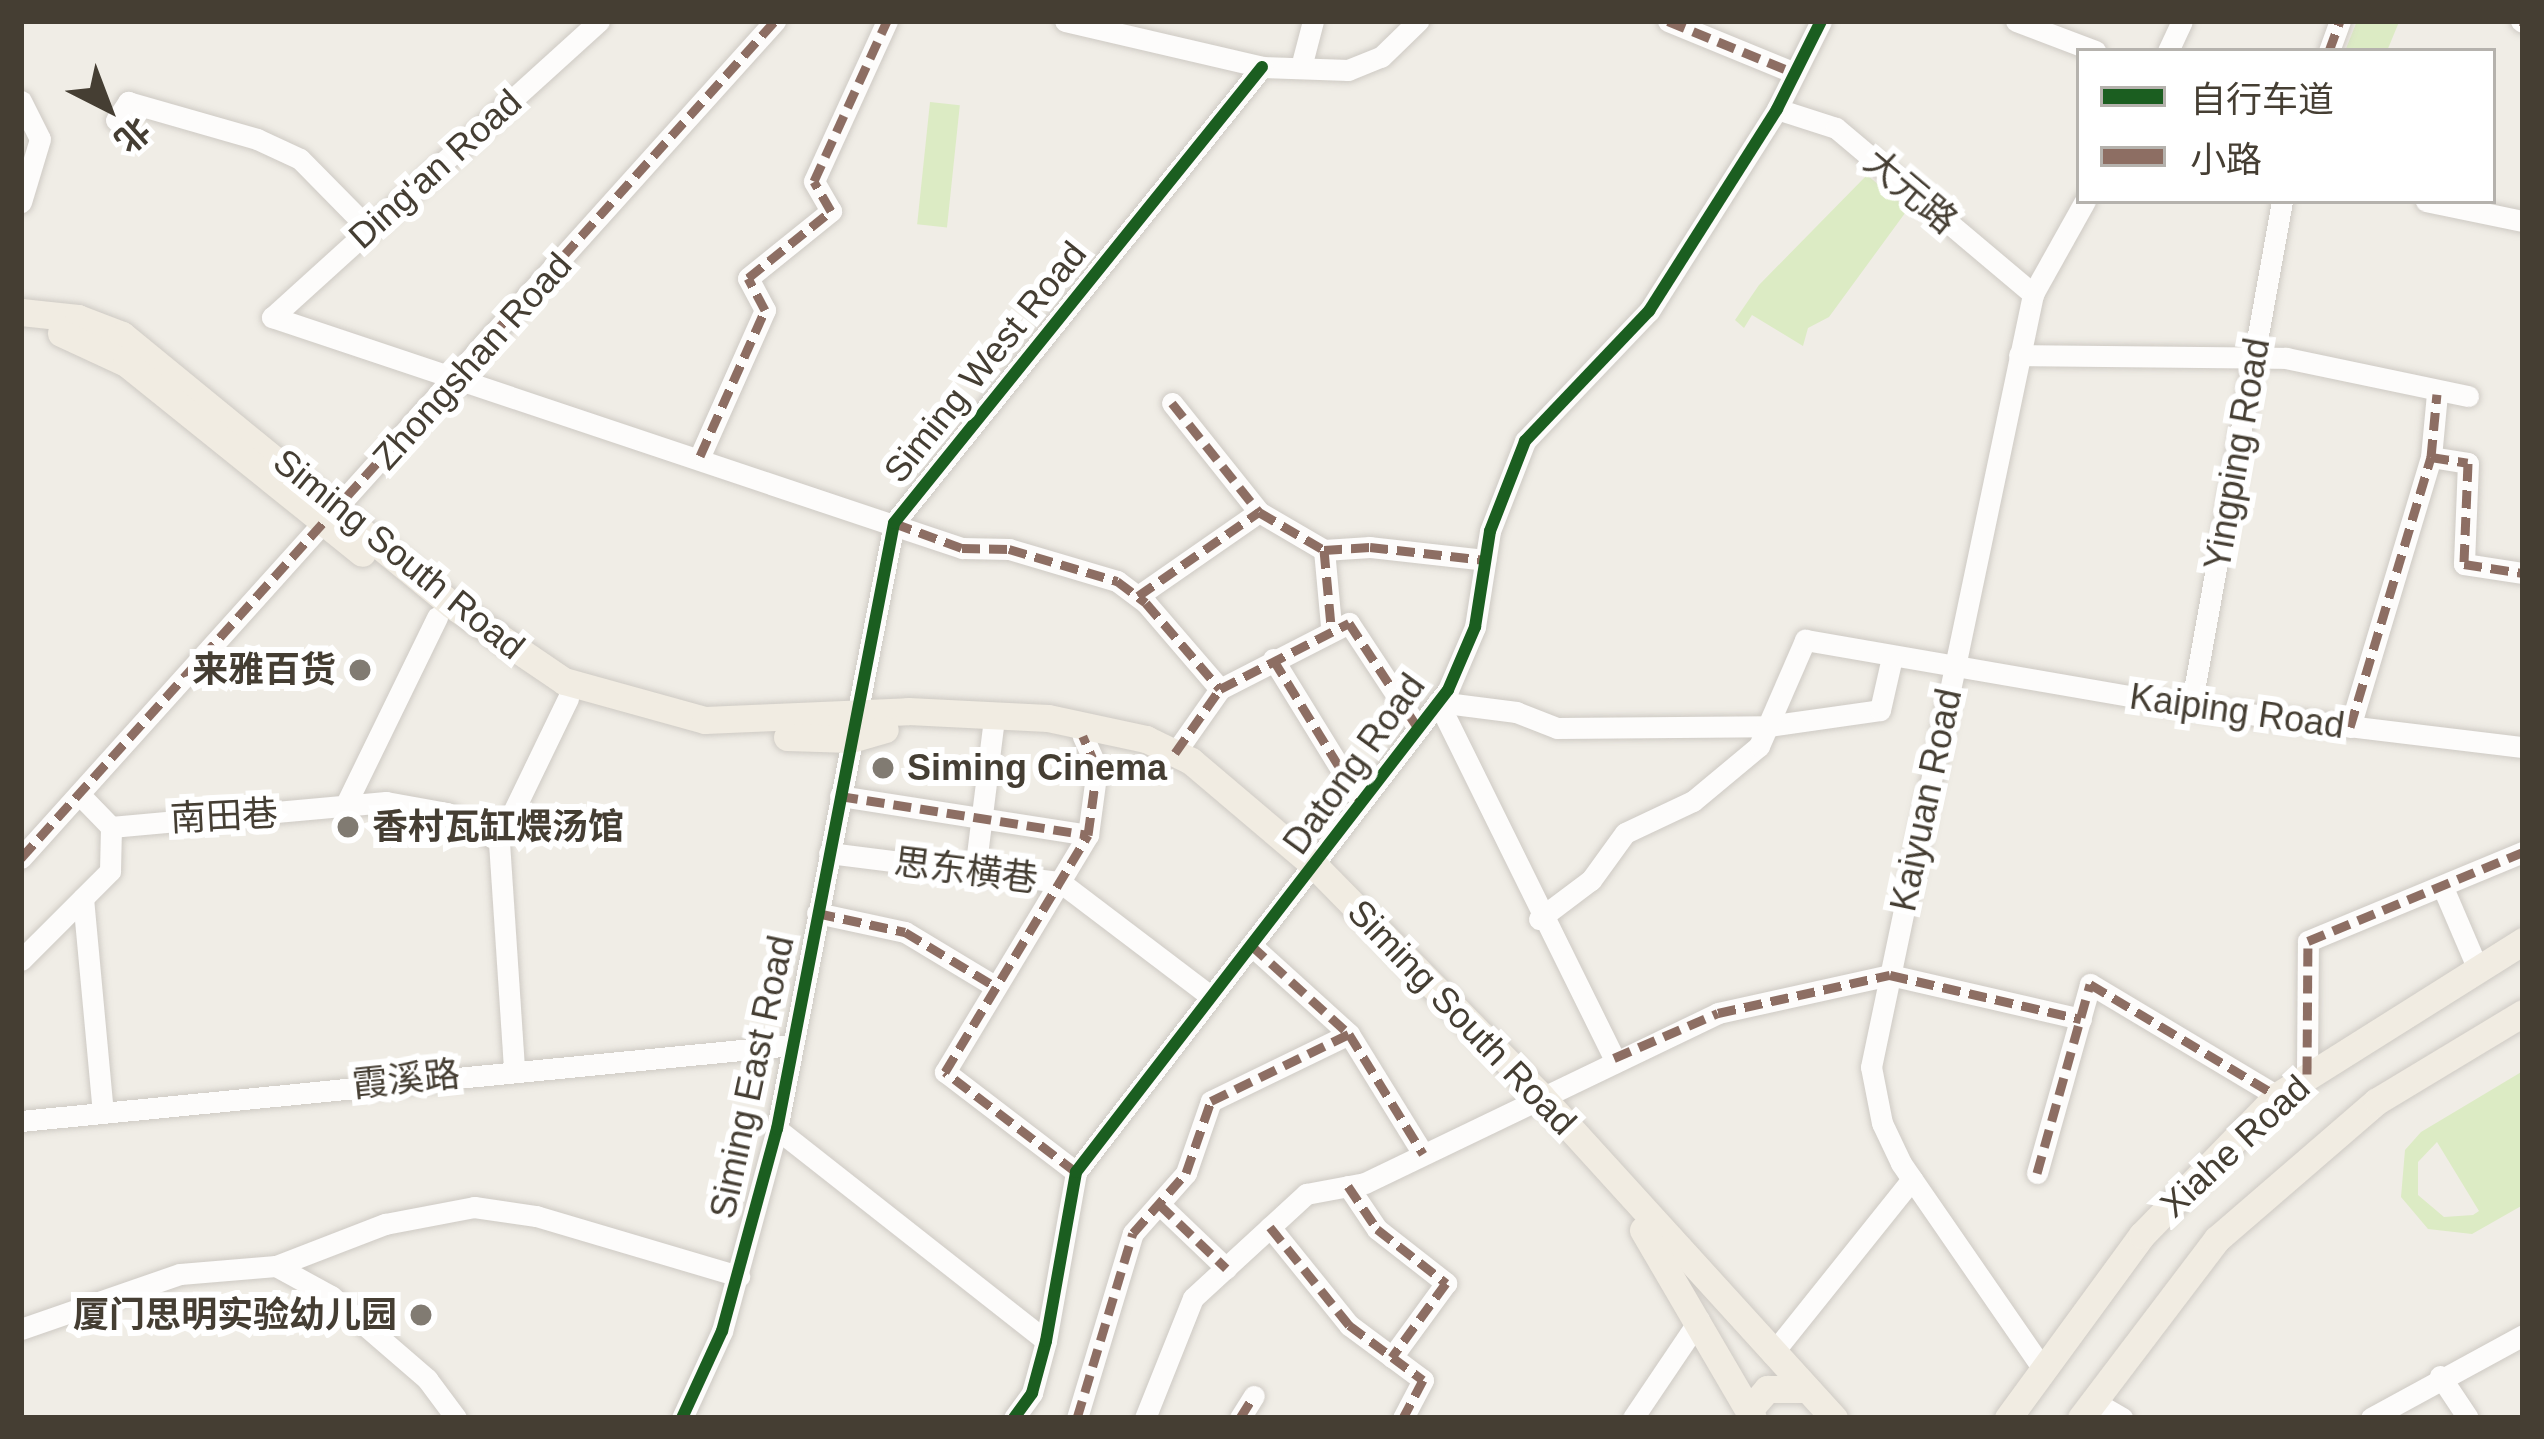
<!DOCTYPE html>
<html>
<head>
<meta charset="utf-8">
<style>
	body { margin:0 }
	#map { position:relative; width:2544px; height:1439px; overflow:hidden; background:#f0ede6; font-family:Helvetica,"Noto Sans SC",sans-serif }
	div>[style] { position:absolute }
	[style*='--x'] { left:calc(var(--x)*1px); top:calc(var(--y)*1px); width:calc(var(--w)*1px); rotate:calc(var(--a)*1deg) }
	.green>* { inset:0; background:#dcebc4; transform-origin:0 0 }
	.roads { filter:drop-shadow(0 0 3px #cecac4) drop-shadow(0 0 3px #cecac4) }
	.minor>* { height:21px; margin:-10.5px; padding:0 10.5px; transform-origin:10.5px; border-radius:10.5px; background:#fdfcfb }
	.major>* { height:27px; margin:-13.5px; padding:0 13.5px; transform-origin:13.5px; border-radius:13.5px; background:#f1ece2 }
	.quiet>* { height:9px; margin-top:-4.5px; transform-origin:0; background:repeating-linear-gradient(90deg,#8d6e63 0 18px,transparent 0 27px) }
	.cycleway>* { height:12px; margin:-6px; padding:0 6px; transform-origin:6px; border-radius:6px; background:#1b5e20 }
	.dots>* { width:33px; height:33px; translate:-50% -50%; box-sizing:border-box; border:6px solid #fff; border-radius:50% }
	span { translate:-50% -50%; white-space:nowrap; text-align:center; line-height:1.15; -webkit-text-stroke:12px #fff; paint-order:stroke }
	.street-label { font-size:36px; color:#453e33 }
	.poi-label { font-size:36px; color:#453e33; font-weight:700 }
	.right { translate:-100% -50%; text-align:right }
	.left { translate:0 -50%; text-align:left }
	.frame { position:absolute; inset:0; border:24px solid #453e33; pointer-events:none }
	.legend { position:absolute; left:2076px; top:48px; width:420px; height:156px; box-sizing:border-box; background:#fff; border:3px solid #b5b2ad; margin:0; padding:15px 21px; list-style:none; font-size:36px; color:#453e33 }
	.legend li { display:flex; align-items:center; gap:24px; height:60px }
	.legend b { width:60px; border:3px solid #b5b2ad }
	.north { position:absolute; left:48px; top:48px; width:120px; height:120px; -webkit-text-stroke:9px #fff; paint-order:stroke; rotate:138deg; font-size:33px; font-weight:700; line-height:48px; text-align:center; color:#453e33 }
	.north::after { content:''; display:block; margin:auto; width:42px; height:54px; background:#453e33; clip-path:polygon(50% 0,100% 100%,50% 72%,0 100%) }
</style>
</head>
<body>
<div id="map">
	<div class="green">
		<div style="clip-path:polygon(2357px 21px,2399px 22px,2387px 51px,2345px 51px)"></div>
		<div style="left:930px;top:102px;width:30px;height:123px;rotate:6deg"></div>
		<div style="clip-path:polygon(1867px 175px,1908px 209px,1829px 317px,1808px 328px,1803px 346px,1752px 315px,1744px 328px,1735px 320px,1759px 285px)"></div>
		<div style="clip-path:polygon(evenodd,2523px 1071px,2523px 1205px,2472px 1234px,2428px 1229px,2401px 1197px,2405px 1150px,2421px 1132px,2523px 1071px,2437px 1142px,2479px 1211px,2473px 1215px,2444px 1217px,2418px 1195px,2418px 1162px,2437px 1142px)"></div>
	</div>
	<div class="roads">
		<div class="minor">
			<div style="--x:599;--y:21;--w:441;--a:137.8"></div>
			<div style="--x:272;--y:317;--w:728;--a:18.51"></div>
			<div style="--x:962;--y:548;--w:47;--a:1.2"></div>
			<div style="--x:1009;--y:549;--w:113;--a:16.5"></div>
			<div style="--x:1117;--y:581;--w:36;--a:37"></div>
			<div style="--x:1146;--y:603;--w:113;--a:49.3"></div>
			<div style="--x:1065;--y:21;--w:202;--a:13.1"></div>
			<div style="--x:1262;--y:67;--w:86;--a:2"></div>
			<div style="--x:1348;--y:70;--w:35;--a:-22"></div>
			<div style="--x:1381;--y:57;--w:52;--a:-44.2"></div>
			<div style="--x:1668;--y:21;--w:137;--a:22.3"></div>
			<div style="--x:2016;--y:21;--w:85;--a:20.8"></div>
			<div style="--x:2521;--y:21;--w:2;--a:27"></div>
			<div style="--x:2168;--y:51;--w:33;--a:-65"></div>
			<div style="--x:2329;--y:51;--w:32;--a:-70"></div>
			<div style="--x:1301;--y:67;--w:48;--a:-75.4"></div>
			<div style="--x:21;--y:101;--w:42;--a:63.4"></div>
			<div style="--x:40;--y:139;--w:66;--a:106.8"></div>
			<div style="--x:1777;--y:109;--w:62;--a:17.9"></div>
			<div style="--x:1836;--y:128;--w:258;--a:40.1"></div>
			<div style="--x:116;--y:120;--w:22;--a:-56"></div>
			<div style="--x:128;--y:102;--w:134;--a:16"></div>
			<div style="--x:257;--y:139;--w:47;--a:24.9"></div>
			<div style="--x:300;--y:159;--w:98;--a:45.4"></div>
			<div style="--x:2426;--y:201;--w:99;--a:11.7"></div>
			<div style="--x:2019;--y:355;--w:267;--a:0.6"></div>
			<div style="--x:2286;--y:358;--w:186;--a:11.8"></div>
			<div style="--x:1172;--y:403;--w:139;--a:51.4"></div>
			<div style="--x:1259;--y:512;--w:75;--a:30.3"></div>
			<div style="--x:1324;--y:550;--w:46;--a:-3.7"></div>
			<div style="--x:1370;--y:547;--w:116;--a:6.4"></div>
			<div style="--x:700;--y:456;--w:160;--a:-66"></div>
			<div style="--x:765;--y:310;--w:36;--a:-118"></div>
			<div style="--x:748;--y:278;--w:107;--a:-38.9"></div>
			<div style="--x:831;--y:211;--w:34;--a:-120"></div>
			<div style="--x:814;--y:181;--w:176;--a:-65.5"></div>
			<div style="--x:2431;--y:457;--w:37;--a:9"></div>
			<div style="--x:2468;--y:463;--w:101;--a:92.3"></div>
			<div style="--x:2464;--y:564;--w:60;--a:8.7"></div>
			<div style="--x:1324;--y:550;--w:76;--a:84.7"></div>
			<div style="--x:1138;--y:596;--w:147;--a:-34.8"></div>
			<div style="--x:1273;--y:659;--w:168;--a:58.4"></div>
			<div style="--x:1438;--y:702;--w:79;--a:7.3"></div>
			<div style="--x:1516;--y:712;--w:44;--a:21.3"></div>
			<div style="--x:1557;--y:728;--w:211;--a:-0.5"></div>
			<div style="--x:1768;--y:726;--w:113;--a:-8.1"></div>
			<div style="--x:1880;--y:710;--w:54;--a:-77.2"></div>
			<div style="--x:1438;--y:702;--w:397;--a:63.7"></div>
			<div style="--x:2191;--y:707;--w:514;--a:-79.8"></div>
			<div style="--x:2350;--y:727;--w:282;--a:-73.3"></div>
			<div style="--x:2431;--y:457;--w:63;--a:-84.6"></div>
			<div style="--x:1175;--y:753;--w:78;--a:-54.9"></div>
			<div style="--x:1220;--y:689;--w:145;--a:-27.1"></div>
			<div style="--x:1349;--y:623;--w:126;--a:56.7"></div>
			<div style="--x:79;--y:794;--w:46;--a:45.9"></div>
			<div style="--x:840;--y:796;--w:251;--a:8.9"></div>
			<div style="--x:345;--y:806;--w:210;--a:-64"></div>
			<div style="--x:829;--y:853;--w:233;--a:7.2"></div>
			<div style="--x:1060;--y:882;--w:187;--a:37.2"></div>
			<div style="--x:21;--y:858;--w:1127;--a:-47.99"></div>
			<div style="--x:975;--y:871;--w:146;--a:-82.9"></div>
			<div style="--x:2444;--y:890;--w:84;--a:66.8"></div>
			<div style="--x:83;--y:898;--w:215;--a:84.7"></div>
			<div style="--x:817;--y:913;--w:90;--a:12.2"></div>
			<div style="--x:905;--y:932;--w:106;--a:31.1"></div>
			<div style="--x:1539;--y:919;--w:65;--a:-36.9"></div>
			<div style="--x:1591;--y:880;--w:58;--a:-54.1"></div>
			<div style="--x:1625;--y:833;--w:75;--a:-25.2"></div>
			<div style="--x:1693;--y:801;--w:86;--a:-39.8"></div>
			<div style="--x:1759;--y:746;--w:116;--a:-66.5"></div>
			<div style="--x:1805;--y:640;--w:392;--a:9.8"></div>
			<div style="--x:2191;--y:707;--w:334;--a:6.9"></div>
			<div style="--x:1251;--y:945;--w:132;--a:42.2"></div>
			<div style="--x:1349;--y:1034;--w:141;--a:58.3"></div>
			<div style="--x:21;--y:960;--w:126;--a:-45"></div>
			<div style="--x:110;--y:871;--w:44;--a:-88.7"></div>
			<div style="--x:111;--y:827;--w:276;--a:-5.2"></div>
			<div style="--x:386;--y:802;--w:62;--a:10.2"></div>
			<div style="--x:447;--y:813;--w:59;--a:28.3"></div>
			<div style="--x:514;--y:1068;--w:227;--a:-93.8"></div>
			<div style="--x:499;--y:841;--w:159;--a:-64.2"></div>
			<div style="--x:2307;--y:1074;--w:133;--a:-89.6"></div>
			<div style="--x:2308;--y:941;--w:233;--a:-22.5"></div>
			<div style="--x:21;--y:1121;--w:775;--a:-5.63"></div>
			<div style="--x:777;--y:1129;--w:342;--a:38.2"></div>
			<div style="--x:1076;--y:1172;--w:165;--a:-142.6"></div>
			<div style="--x:945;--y:1072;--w:277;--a:-58.9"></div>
			<div style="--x:1088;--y:835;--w:68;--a:-82.3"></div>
			<div style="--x:1097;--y:768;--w:35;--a:-114"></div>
			<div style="--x:2037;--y:1173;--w:196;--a:-74.3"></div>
			<div style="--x:2090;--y:984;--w:218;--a:30.9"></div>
			<div style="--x:1348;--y:1186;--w:52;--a:56"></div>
			<div style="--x:1377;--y:1229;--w:88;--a:38"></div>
			<div style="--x:1446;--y:1283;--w:92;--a:126.1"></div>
			<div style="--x:1159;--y:1204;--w:93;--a:43.7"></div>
			<div style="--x:1270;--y:1227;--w:126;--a:51.1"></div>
			<div style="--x:1349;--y:1325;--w:92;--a:36.6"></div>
			<div style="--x:1423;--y:1380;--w:43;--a:117.8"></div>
			<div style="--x:276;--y:1266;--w:117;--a:-21.1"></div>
			<div style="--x:385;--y:1224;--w:91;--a:-10.8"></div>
			<div style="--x:474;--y:1207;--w:63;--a:8.3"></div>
			<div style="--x:536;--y:1216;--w:212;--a:16.5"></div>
			<div style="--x:21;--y:1329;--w:168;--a:-19.1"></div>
			<div style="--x:180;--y:1274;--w:96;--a:-4.8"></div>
			<div style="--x:276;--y:1266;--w:63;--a:28.6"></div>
			<div style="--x:331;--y:1296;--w:127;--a:40.8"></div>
			<div style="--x:427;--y:1379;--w:49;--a:53.4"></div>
			<div style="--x:1772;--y:1354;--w:224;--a:-51.3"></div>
			<div style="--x:2043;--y:1369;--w:250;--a:-124.6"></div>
			<div style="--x:1901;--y:1163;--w:44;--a:-115.4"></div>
			<div style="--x:1882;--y:1123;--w:57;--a:-101.1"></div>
			<div style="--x:1871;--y:1067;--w:790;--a:-78.16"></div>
			<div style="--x:2033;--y:294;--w:107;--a:-60.8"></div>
			<div style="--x:2440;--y:1376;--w:50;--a:56.3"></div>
			<div style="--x:2093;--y:1401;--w:34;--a:30"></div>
			<div style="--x:682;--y:1418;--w:96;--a:-65.3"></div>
			<div style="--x:722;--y:1331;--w:209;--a:-74.8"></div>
			<div style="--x:777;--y:1129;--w:617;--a:-79.07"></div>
			<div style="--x:894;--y:523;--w:586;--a:-51.1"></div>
			<div style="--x:1014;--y:1418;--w:31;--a:-54"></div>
			<div style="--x:1032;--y:1393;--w:54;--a:-74.9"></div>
			<div style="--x:1046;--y:1341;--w:172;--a:-79.9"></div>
			<div style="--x:1076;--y:1172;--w:609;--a:-52.34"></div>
			<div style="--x:1448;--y:690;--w:69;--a:-66.8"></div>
			<div style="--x:1475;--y:627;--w:97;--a:-81.1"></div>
			<div style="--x:1490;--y:531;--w:97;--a:-68.7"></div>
			<div style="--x:1525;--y:441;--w:180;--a:-46.4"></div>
			<div style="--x:1649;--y:311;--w:239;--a:-57.6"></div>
			<div style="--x:1777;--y:109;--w:98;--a:-63.4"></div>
			<div style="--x:1077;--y:1418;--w:193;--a:-73.2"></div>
			<div style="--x:1133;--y:1233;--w:80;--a:-48.5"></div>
			<div style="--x:1186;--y:1173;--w:76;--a:-70.9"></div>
			<div style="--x:1211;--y:1101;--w:153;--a:-25.9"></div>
			<div style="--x:1145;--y:1418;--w:129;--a:-68.2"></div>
			<div style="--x:1193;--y:1298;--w:154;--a:-42.6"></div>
			<div style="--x:1306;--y:1194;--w:60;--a:-10.6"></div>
			<div style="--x:1365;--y:1183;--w:392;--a:-25.7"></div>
			<div style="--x:1718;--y:1013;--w:176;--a:-12.5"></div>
			<div style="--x:1890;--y:975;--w:196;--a:13"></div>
			<div style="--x:1240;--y:1418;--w:26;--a:-58"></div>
			<div style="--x:1633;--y:1418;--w:118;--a:-56"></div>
			<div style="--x:2371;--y:1418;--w:173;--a:-28.6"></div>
		</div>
		<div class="major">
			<div style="--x:21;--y:312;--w:57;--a:6"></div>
			<div style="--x:78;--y:318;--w:47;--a:21.1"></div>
			<div style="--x:122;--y:335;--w:426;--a:39.3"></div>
			<div style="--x:452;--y:605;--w:135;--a:34.2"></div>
			<div style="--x:564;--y:681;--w:146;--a:15.5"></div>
			<div style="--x:705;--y:720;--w:203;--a:-2.5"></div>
			<div style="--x:908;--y:711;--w:140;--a:2.9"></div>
			<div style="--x:1048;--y:718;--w:100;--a:12.1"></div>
			<div style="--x:1146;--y:739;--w:50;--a:26.1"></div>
			<div style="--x:1191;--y:761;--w:164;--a:40.3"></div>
			<div style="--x:1316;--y:867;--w:320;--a:45.5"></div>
			<div style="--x:1540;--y:1095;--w:437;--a:47.7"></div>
			<div style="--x:61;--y:333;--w:72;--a:24.8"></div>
			<div style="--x:126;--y:363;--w:303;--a:38.8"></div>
			<div style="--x:787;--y:737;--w:64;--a:1.8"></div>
			<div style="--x:851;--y:739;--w:35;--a:-16"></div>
			<div style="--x:1643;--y:1230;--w:218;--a:59.7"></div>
			<div style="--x:1749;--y:1410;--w:28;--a:-49"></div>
			<div style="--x:1767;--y:1389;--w:39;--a:0"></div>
			<div style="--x:2008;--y:1418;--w:227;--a:-53.8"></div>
			<div style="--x:2142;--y:1235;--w:194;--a:-45.8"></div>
			<div style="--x:2277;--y:1096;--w:291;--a:-32.2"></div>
			<div style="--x:2081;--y:1418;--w:225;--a:-52.8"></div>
			<div style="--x:2217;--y:1239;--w:211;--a:-40.8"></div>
			<div style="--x:2377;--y:1101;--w:170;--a:-31.1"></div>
		</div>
	</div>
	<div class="quiet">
		<div style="--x:1668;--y:21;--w:137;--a:22.3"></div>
		<div style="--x:2521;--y:21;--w:2;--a:27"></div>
		<div style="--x:2329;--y:51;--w:32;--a:-70"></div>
		<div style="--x:1172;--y:403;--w:139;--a:51.4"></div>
		<div style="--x:1259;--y:512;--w:75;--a:30.3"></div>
		<div style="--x:1324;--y:550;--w:46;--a:-3.7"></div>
		<div style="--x:1370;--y:547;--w:116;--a:6.4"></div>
		<div style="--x:700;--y:456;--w:160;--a:-66"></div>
		<div style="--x:765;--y:310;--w:36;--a:-118"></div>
		<div style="--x:748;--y:278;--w:107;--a:-38.9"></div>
		<div style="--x:831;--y:211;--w:34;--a:-120"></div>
		<div style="--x:814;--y:181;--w:176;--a:-65.5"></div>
		<div style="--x:2431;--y:457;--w:37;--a:9"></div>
		<div style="--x:2468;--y:463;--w:101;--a:92.3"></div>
		<div style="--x:2464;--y:564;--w:60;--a:8.7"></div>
		<div style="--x:894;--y:523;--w:72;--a:20.2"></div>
		<div style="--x:962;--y:548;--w:47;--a:1.2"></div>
		<div style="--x:1009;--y:549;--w:113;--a:16.5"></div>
		<div style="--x:1117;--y:581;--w:36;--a:37"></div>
		<div style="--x:1146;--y:603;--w:113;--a:49.3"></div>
		<div style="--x:1324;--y:550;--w:76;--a:84.7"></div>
		<div style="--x:1138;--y:596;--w:147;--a:-34.8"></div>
		<div style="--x:1273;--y:659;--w:168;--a:58.4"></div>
		<div style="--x:2350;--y:727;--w:282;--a:-73.3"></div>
		<div style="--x:2431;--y:457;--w:63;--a:-84.6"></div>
		<div style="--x:1175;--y:753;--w:78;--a:-54.9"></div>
		<div style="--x:1220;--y:689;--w:145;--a:-27.1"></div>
		<div style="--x:1349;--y:623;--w:126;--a:56.7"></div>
		<div style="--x:840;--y:796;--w:251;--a:8.9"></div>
		<div style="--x:21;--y:858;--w:1127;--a:-47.99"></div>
		<div style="--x:817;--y:913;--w:90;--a:12.2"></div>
		<div style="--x:905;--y:932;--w:106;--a:31.1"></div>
		<div style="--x:1251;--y:945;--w:132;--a:42.2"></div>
		<div style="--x:1349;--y:1034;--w:141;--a:58.3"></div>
		<div style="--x:1614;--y:1058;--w:113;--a:-23.4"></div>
		<div style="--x:1718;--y:1013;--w:176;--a:-12.5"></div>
		<div style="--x:1890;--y:975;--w:196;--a:13"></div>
		<div style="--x:2307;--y:1074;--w:133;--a:-89.6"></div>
		<div style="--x:2308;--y:941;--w:233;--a:-22.5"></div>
		<div style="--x:1076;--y:1172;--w:165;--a:-142.6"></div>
		<div style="--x:945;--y:1072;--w:277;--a:-58.9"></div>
		<div style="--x:1088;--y:835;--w:68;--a:-82.3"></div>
		<div style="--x:1097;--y:768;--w:35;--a:-114"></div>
		<div style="--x:2037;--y:1173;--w:196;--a:-74.3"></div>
		<div style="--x:2090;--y:984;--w:218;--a:30.9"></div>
		<div style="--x:1348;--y:1186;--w:52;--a:56"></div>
		<div style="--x:1377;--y:1229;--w:88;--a:38"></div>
		<div style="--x:1446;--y:1283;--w:92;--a:126.1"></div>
		<div style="--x:1159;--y:1204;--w:93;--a:43.7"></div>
		<div style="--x:1270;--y:1227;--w:126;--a:51.1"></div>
		<div style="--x:1349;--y:1325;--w:92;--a:36.6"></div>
		<div style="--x:1423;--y:1380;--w:43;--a:117.8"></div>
		<div style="--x:1077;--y:1418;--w:193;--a:-73.2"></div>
		<div style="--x:1133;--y:1233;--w:80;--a:-48.5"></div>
		<div style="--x:1186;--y:1173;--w:76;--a:-70.9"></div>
		<div style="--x:1211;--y:1101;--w:153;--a:-25.9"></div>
		<div style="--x:1240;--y:1418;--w:26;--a:-58"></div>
	</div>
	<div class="cycleway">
		<div style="--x:682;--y:1418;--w:96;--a:-65.3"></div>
		<div style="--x:722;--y:1331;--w:209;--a:-74.8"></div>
		<div style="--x:777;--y:1129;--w:617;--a:-79.07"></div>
		<div style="--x:894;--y:523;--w:586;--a:-51.1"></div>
		<div style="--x:1014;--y:1418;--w:31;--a:-54"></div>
		<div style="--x:1032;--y:1393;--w:54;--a:-74.9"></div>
		<div style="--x:1046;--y:1341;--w:172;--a:-79.9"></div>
		<div style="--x:1076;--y:1172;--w:609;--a:-52.34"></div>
		<div style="--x:1448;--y:690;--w:69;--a:-66.8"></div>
		<div style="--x:1475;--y:627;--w:97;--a:-81.1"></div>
		<div style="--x:1490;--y:531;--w:97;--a:-68.7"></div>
		<div style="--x:1525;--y:441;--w:180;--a:-46.4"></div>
		<div style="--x:1649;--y:311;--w:239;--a:-57.6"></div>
		<div style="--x:1777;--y:109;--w:98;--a:-63.4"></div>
	</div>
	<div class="dots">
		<div style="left:360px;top:670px;background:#817b72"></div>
		<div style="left:883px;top:768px;background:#817b72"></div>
		<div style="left:348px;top:827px;background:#817b72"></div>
		<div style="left:421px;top:1315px;background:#817b72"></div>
	</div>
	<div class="street-label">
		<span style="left:435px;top:169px;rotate:-42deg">Ding'an Road</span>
		<span style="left:1911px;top:191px;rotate:40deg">大元路</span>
		<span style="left:472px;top:361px;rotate:-48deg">Zhongshan Road</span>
		<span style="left:985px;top:362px;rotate:-51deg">Siming West Road</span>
		<span style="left:2237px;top:454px;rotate:-80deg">Yingping Road</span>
		<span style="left:399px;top:554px;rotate:39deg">Siming South Road</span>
		<span style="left:2237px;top:711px;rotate:8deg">Kaiping Road</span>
		<span style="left:1354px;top:764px;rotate:-54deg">Datong Road</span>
		<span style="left:1926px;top:800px;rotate:-78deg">Kaiyuan Road</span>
		<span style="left:224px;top:816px;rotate:-3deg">南田巷</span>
		<span style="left:966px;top:870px;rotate:7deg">思东横巷</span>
		<span style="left:1462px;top:1017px;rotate:46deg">Siming South Road</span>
		<span style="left:752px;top:1077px;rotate:-78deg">Siming East Road</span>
		<span style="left:406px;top:1079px;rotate:-6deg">霞溪路</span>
		<span style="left:2235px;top:1146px;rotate:-43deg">Xiahe Road</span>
	</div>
	<div class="poi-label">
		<span class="right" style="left:336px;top:670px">来雅百货</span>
		<span class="left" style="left:907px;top:768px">Siming Cinema</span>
		<span class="left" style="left:372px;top:827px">香村瓦缸煨汤馆</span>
		<span class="right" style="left:397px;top:1315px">厦门思明实验幼儿园</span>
	</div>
	<div class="frame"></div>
	<ul class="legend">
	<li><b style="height:15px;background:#1b5e20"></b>自行车道</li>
	<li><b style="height:15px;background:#8d6e63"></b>小路</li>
	</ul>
	<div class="north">北</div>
</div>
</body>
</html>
